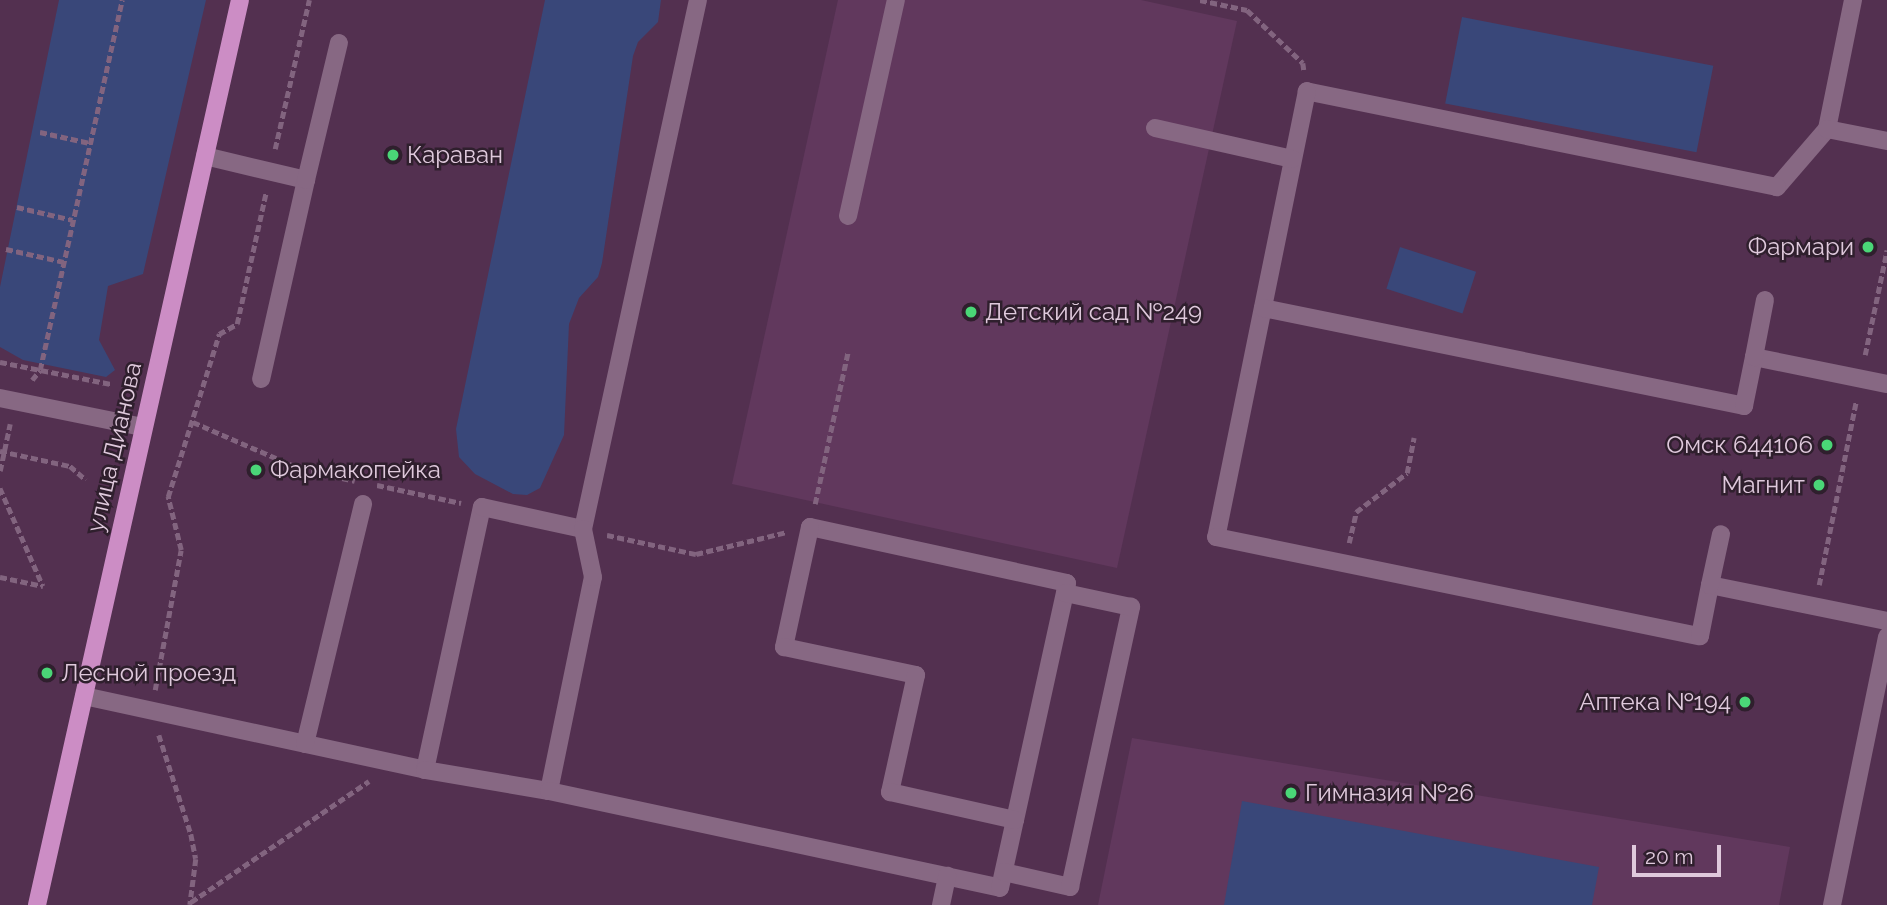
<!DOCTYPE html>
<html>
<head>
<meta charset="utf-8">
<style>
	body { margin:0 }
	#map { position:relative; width:1887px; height:905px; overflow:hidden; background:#533050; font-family:Raleway,sans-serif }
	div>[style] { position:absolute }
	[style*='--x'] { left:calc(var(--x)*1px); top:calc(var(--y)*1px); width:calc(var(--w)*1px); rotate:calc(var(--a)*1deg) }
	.built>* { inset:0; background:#61385d }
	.green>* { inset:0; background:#394779; transform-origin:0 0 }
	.path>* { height:4.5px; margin-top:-2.25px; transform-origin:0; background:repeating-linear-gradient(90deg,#82647f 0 7px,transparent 0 10.5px) }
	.minor>* { height:18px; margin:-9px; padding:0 9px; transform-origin:9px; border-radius:9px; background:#876883 }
	.major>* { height:18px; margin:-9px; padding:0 9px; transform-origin:9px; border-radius:9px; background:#cc8dc5 }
	.dots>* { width:19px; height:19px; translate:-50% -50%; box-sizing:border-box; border:4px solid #2f1f2d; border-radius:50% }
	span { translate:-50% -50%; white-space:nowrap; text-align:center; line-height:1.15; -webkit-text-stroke:5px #2f1f2d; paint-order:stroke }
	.poi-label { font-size:24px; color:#dfc9dc }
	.left { translate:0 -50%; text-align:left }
	.right { translate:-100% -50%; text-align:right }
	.street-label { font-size:24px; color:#dfc9dc }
	.scale { position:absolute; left:1632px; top:845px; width:89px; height:32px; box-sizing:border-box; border:4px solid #dfc9dc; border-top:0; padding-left:9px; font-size:21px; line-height:24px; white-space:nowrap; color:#dfc9dc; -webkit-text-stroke:5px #2f1f2d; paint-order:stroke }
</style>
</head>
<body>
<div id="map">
	<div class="built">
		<div style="clip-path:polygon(838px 0,1141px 0,1237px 21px,1117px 568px,732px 484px)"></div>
		<div style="clip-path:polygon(1132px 738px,1790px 847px,1779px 905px,1098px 905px)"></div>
	</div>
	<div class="green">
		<div style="clip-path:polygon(59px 0,206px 0,143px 274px,108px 286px,99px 340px,115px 370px,106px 377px,23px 360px,0 347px,0 287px)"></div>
		<div style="clip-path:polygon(545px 0,661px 0,658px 22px,638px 42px,633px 56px,602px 263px,598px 277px,579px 298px,569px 324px,564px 435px,540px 488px,527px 495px,513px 494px,475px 474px,459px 457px,456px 429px)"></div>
		<div style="left:1462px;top:17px;width:256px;height:88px;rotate:11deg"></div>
		<div style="left:1400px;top:247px;width:80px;height:44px;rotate:18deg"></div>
		<div style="clip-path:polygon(1242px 801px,1599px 867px,1592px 905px,1224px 905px)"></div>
	</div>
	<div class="path">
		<div style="--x:1200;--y:0;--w:48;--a:12"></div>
		<div style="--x:1247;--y:10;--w:77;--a:43.4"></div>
		<div style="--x:1303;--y:63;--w:7;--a:82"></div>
		<div style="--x:40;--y:132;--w:51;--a:12.4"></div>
		<div style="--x:275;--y:149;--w:153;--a:-77.1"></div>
		<div style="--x:17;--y:207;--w:57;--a:13.1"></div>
		<div style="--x:6;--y:249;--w:59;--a:12.6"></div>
		<div style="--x:1865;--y:355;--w:107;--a:-78.2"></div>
		<div style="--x:0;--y:362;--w:113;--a:11.2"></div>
		<div style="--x:32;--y:380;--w:13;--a:-51"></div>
		<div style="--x:40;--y:370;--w:379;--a:-77.5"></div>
		<div style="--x:193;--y:422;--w:118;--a:23.5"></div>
		<div style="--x:301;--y:469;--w:55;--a:12.5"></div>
		<div style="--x:0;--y:451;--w:72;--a:12.1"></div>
		<div style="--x:70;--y:466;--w:21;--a:41"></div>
		<div style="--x:0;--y:471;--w:48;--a:-78"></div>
		<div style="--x:377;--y:485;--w:86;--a:12.1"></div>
		<div style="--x:0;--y:488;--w:107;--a:66.3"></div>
		<div style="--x:815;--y:504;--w:157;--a:-77.8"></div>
		<div style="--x:607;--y:535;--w:91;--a:12.1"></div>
		<div style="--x:696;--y:554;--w:94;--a:-13.6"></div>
		<div style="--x:1349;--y:543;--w:32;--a:-77"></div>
		<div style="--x:1356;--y:512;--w:64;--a:-37.4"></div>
		<div style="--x:1407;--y:473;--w:36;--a:-79"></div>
		<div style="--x:0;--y:577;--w:44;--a:11.8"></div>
		<div style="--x:1819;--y:585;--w:187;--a:-78.6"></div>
		<div style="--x:155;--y:690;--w:142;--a:-79.5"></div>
		<div style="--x:181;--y:550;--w:55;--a:-103.8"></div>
		<div style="--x:168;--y:497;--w:171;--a:-72.6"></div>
		<div style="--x:219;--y:334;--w:21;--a:-29"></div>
		<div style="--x:237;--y:324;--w:135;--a:-77.6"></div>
		<div style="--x:159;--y:735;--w:104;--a:72.1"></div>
		<div style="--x:191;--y:834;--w:25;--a:79"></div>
		<div style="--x:196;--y:859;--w:46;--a:97.4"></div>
		<div style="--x:191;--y:902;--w:215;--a:-34.2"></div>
	</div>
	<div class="minor">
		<div style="--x:1853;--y:0;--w:132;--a:101.4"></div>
		<div style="--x:1827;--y:129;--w:77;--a:130.8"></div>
		<div style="--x:1777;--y:187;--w:480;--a:-168.5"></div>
		<div style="--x:1307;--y:91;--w:455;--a:101.5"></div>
		<div style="--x:1216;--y:537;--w:494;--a:11.6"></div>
		<div style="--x:1700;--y:636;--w:52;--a:-78.9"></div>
		<div style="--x:1710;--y:585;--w:181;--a:11.5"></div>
		<div style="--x:1155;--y:128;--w:141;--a:12.7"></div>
		<div style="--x:1827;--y:129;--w:61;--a:11.3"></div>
		<div style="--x:205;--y:156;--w:104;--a:13.4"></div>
		<div style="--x:306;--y:180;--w:204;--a:102.7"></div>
		<div style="--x:306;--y:180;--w:141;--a:-76.5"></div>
		<div style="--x:848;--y:216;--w:221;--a:-77.5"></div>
		<div style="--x:1263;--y:308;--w:491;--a:11.5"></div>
		<div style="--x:1744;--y:406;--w:50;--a:-78.5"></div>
		<div style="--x:1754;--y:357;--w:136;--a:11.5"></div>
		<div style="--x:1754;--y:357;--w:58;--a:-79.1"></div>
		<div style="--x:0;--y:398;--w:146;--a:11.5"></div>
		<div style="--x:1710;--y:585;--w:52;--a:-77.8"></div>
		<div style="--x:84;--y:696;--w:349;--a:12.2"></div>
		<div style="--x:425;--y:770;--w:269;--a:-77.8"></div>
		<div style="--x:482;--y:507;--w:103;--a:12.3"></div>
		<div style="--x:583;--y:529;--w:541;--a:-77.74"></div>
		<div style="--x:305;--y:744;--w:247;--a:-76.4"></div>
		<div style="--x:425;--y:770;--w:126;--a:9.6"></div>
		<div style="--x:549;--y:791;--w:218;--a:-78.4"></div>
		<div style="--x:593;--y:577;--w:49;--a:-101.8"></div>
		<div style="--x:549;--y:791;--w:461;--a:12.1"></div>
		<div style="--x:1000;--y:888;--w:70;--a:-77.6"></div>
		<div style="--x:1015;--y:820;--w:232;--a:-77.6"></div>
		<div style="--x:1065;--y:593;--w:10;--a:-79"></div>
		<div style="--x:1067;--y:583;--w:263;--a:-167.7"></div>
		<div style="--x:810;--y:527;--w:123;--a:102.2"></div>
		<div style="--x:784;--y:647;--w:135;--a:12"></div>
		<div style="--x:916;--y:675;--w:120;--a:102.5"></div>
		<div style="--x:890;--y:792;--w:128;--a:12.6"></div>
		<div style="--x:1004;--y:872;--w:68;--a:12.8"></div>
		<div style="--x:1070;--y:887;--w:287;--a:-77.7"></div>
		<div style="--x:1131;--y:607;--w:67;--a:-168"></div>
		<div style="--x:941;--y:905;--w:30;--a:-78"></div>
		<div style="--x:1832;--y:905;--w:274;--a:-78.4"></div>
	</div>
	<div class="major">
		<div style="--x:37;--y:905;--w:927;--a:-77.36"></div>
	</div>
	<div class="dots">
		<div style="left:393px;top:155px;background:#4ad677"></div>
		<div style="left:1868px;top:247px;background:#4ad677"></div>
		<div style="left:971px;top:312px;background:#4ad677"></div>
		<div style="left:1827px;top:445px;background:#4ad677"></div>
		<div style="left:256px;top:470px;background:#4ad677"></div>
		<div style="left:1819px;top:485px;background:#4ad677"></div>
		<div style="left:47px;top:673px;background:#4ad677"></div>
		<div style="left:1745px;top:702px;background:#4ad677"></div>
		<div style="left:1291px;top:793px;background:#4ad677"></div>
	</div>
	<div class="poi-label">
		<span class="left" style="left:407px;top:155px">Караван</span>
		<span class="right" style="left:1854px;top:247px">Фармари</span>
		<span class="left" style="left:985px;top:312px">Детский сад №249</span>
		<span class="right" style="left:1813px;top:445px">Омск 644106</span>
		<span class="left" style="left:270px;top:470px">Фармакопейка</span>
		<span class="right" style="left:1805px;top:485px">Магнит</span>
		<span class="left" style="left:61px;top:673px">Лесной проезд</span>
		<span class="right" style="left:1731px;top:702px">Аптека №194</span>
		<span class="left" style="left:1305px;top:793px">Гимназия №26</span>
	</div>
	<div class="street-label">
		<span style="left:114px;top:447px;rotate:-77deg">улица Дианова</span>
	</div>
	<div class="scale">20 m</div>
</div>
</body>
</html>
